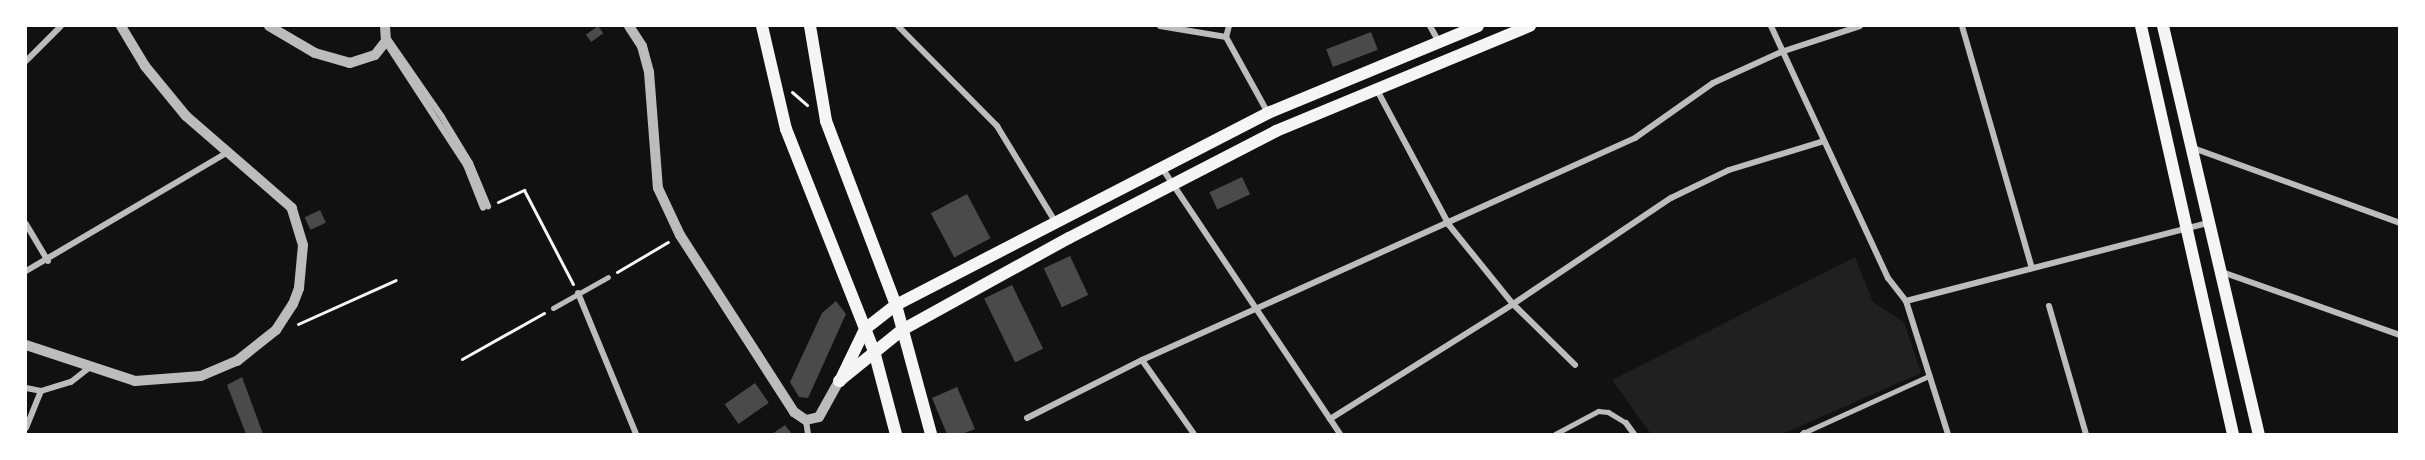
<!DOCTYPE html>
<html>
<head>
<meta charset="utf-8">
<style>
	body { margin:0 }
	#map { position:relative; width:2425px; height:460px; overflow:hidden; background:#111; font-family:"PT Sans Narrow",sans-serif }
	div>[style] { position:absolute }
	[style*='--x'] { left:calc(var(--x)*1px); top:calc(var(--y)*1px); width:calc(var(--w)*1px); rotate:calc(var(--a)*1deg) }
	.green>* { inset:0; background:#202020 }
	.building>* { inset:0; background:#4a4a4a; transform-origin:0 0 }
	.path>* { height:3px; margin:-1.5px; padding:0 1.5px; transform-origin:1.5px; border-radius:1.5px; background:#f5f5f5 }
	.service>* { height:4.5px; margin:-2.25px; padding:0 2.25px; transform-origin:2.25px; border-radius:2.25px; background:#bcbcbc }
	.pedestrian>* { height:5px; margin:-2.5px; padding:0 2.5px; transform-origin:2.5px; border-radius:2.5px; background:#bcbcbc }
	.minor>* { height:6px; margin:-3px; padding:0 3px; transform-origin:3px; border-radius:3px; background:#bcbcbc }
	.tertiary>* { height:10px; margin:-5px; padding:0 5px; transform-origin:5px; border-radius:5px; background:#bcbcbc }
	.secondary>* { height:12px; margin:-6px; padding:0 6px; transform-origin:6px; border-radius:6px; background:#f5f5f5 }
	span { translate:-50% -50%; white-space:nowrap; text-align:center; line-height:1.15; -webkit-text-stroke:4.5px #fff; paint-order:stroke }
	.frame { position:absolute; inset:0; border:27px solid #fff; pointer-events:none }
</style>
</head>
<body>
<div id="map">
	<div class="green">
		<div style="clip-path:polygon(1855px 257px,1873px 302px,1904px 322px,1921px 373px,1782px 434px,1651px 434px,1612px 380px)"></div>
	</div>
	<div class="building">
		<div style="left:598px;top:26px;width:9px;height:15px;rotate:54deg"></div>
		<div style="left:1371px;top:32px;width:19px;height:48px;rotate:69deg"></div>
		<div style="left:1242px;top:177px;width:19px;height:36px;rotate:65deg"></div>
		<div style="left:967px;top:194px;width:50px;height:41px;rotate:62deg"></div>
		<div style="left:320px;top:210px;width:14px;height:17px;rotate:65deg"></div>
		<div style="left:1070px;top:256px;width:43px;height:29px;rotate:65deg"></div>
		<div style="left:1012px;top:285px;width:71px;height:31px;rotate:64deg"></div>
		<div style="clip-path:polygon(836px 301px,846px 314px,808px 398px,799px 397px,790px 382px,822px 313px)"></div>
		<div style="clip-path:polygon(242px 377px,263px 434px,246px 434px,227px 385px)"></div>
		<div style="left:755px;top:383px;width:24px;height:37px;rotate:55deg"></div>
		<div style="clip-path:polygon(957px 387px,975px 429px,962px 434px,947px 434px,932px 398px)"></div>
		<div style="clip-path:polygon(785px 425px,792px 434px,772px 434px)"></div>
	</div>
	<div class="path">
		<div style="--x:792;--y:92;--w:20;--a:41"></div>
		<div style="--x:498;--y:202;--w:29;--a:-25"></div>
		<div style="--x:524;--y:190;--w:106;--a:62.5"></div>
		<div style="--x:617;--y:272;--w:59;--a:-30.5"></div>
		<div style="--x:298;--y:324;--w:107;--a:-24.2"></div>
		<div style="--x:462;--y:359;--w:94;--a:-29.3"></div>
	</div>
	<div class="service">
		<div style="--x:1801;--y:434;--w:141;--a:-24.4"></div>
	</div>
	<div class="pedestrian">
		<div style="--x:553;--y:308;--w:63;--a:-29.4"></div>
		<div style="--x:1555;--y:434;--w:49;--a:-28.1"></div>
		<div style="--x:1598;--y:411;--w:10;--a:6"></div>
		<div style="--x:1608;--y:412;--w:21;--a:31"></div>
	</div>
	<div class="minor">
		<div style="--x:898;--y:26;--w:141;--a:45.3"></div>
		<div style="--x:997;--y:126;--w:114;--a:58.7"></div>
		<div style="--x:1160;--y:26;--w:67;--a:9.5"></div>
		<div style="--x:1229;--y:26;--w:11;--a:105"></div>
		<div style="--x:1226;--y:37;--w:87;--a:61.1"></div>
		<div style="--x:1430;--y:26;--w:18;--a:61"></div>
		<div style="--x:1771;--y:26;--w:278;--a:65.1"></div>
		<div style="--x:1888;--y:278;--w:29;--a:52"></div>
		<div style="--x:1906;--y:301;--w:139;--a:72.5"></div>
		<div style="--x:1962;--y:26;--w:252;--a:73.9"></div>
		<div style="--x:386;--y:36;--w:98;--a:55.3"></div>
		<div style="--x:442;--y:117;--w:54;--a:58.7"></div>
		<div style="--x:470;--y:163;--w:47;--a:67.3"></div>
		<div style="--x:387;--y:44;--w:145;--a:56.9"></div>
		<div style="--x:466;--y:165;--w:46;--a:68.4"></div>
		<div style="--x:26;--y:61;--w:49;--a:-45"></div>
		<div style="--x:1377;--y:90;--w:153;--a:61.9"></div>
		<div style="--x:1449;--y:225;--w:102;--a:51"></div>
		<div style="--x:1513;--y:304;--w:87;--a:44.5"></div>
		<div style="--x:2193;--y:148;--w:220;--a:19.9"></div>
		<div style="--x:1162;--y:168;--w:320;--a:56.2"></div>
		<div style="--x:26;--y:224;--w:43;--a:59.3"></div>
		<div style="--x:26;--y:271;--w:232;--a:-30.5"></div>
		<div style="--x:2222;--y:272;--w:189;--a:19.5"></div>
		<div style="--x:578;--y:293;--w:152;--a:67.6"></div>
		<div style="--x:1906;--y:301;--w:312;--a:-14.5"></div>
		<div style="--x:2049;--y:306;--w:133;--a:73.9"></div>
		<div style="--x:1142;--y:360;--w:90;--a:54.9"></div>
		<div style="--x:26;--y:388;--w:15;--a:11"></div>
		<div style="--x:41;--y:391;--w:31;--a:-17"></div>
		<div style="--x:71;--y:382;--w:24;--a:-38"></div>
		<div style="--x:1027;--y:418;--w:129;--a:-26.8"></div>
		<div style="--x:1142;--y:360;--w:541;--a:-24.24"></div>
		<div style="--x:1635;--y:138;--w:95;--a:-35.2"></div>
		<div style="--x:1713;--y:83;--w:75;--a:-24.5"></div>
		<div style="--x:1781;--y:52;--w:83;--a:-18.2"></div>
		<div style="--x:1330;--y:419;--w:216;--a:-32.1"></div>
		<div style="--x:1513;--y:304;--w:190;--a:-33.9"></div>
		<div style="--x:1671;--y:198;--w:64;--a:-25.8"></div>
		<div style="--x:1729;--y:170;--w:99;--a:-17"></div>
		<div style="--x:806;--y:420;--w:14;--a:82"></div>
		<div style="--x:1626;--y:423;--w:14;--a:54"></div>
		<div style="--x:26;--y:428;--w:40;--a:-68"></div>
		<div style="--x:1804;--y:433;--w:1;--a:45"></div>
	</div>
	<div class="tertiary">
		<div style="--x:269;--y:26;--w:53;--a:30.4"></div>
		<div style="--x:315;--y:53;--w:36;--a:16"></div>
		<div style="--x:350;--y:63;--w:26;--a:-18"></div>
		<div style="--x:375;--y:55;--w:18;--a:-52"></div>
		<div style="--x:386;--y:41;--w:15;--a:-94"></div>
		<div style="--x:629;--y:26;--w:24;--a:57"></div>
		<div style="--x:642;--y:46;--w:27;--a:75"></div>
		<div style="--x:649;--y:72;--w:116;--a:85.6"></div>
		<div style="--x:658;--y:188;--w:52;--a:64.9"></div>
		<div style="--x:680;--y:235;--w:211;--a:57.2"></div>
		<div style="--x:794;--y:412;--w:14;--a:34"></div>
		<div style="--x:806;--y:420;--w:13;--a:-13"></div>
		<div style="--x:819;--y:417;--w:41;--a:-60.9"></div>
		<div style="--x:26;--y:345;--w:115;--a:18.3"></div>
		<div style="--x:135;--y:381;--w:66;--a:-4.3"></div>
		<div style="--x:201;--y:376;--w:39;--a:-23"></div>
		<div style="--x:237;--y:361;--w:50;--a:-38.5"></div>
		<div style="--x:276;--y:330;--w:31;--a:-57"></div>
		<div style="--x:293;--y:304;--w:17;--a:-69"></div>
		<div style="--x:299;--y:288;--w:43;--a:-84.7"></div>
		<div style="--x:303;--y:245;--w:39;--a:-107"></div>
		<div style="--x:292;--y:208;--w:140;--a:-139"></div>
		<div style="--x:186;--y:116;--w:65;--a:-129.4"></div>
		<div style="--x:145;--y:66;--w:47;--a:-121"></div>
	</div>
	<div class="secondary">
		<div style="--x:762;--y:26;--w:106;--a:76.9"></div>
		<div style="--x:786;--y:129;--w:239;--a:68.4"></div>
		<div style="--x:874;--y:351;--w:86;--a:75.2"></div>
		<div style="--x:810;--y:26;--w:96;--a:80.4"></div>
		<div style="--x:826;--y:121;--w:197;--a:69.2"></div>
		<div style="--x:896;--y:305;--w:134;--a:74.8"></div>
		<div style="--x:2141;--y:26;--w:418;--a:77.3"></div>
		<div style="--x:2163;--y:26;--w:419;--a:76.8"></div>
		<div style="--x:839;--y:381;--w:81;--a:-39"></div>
		<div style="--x:902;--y:330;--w:191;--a:-28.9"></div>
		<div style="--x:1069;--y:238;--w:233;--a:-27.3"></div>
		<div style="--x:1276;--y:131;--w:275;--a:-22.5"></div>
		<div style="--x:840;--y:381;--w:58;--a:-64.3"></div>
		<div style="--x:865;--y:329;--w:39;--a:-38"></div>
		<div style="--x:896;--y:305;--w:419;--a:-27.3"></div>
		<div style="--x:1268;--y:113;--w:227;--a:-22.5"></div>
	</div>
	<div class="frame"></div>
</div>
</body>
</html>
